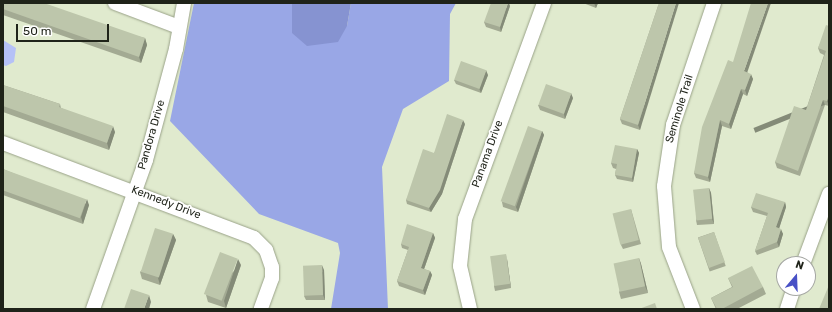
<!DOCTYPE html>
<html>
<head>
<meta charset="utf-8">
<style>
	body { margin:0 }
	#map { position:relative; width:832px; height:312px; overflow:hidden; background:#e0eace; font-family:Rubik,sans-serif }
	div>[style] { position:absolute }
	[style*='--x'] { left:calc(var(--x)*1px); top:calc(var(--y)*1px); width:calc(var(--w)*1px); rotate:calc(var(--a)*1deg) }
	.green>* { inset:0; background:#b5c1f7 }
	.forest>* { inset:0; background:#99a7e6 }
	.water>* { inset:0; background:#8693d1 }
	.roads { filter:drop-shadow(0 0 1px #99a288) drop-shadow(0 0 1px #99a288) }
	.street>* { height:14px; margin:-7px; padding:0 7px; transform-origin:7px; border-radius:7px; background:#fff }
	.wall>* { inset:0; background:#a3aa93; transform-origin:0 0 }
	.shaded-wall>* { inset:0; background:#848b78; transform-origin:0 0 }
	.building>* { inset:0; background:#bdc6ab; transform-origin:0 0 }
	span { translate:-50% -50%; white-space:nowrap; text-align:center; line-height:1.15; -webkit-text-stroke:3.5px #fff; paint-order:stroke }
	.street-label { font-size:11px; color:#1f2319 }
	.frame { position:absolute; inset:0; border:4px solid #1f2319; pointer-events:none }
	.north { position:absolute; left:776px; top:256px; width:40px; height:40px; box-sizing:border-box; background:#fff; border:1px solid #a5a7a3; border-radius:50%; rotate:19deg; font-size:11px; font-weight:700; line-height:16px; text-align:center; color:#1f2319 }
	.north::after { content:''; display:block; margin:auto; width:14px; height:18px; background:#4851c6; clip-path:polygon(50% 0,100% 100%,50% 72%,0 100%) }
	.scale { position:absolute; left:16px; top:24px; width:93px; height:18px; box-sizing:border-box; border:2px solid #1f2319; border-top:0; padding-left:5px; font-size:12px; line-height:14px; white-space:nowrap; color:#1f2319; -webkit-text-stroke:3px #fff; paint-order:stroke }
</style>
</head>
<body>
<div id="map">
	<div class="green">
		<div style="clip-path:polygon(3px 40px,16px 48px,14px 62px,6px 66px,3px 65px)"></div>
	</div>
	<div class="forest">
		<div style="clip-path:polygon(194px 3px,292px 3px,292px 33px,347px 26px,351px 3px,456px 3px,450px 14px,449px 81px,403px 109px,382px 167px,388px 309px,331px 309px,340px 253px,338px 243px,259px 214px,170px 121px)"></div>
	</div>
	<div class="water">
		<div style="clip-path:polygon(292px 3px,351px 3px,347px 26px,338px 42px,307px 46px,292px 33px)"></div>
	</div>
	<div class="roads">
		<div class="street">
			<div style="--x:115;--y:3;--w:68;--a:20.6"></div>
			<div style="--x:3;--y:143;--w:268;--a:20.7"></div>
			<div style="--x:254;--y:238;--w:17;--a:45"></div>
			<div style="--x:266;--y:250;--w:18;--a:71"></div>
			<div style="--x:272;--y:267;--w:11;--a:90"></div>
			<div style="--x:272;--y:278;--w:33;--a:110"></div>
			<div style="--x:803;--y:264;--w:75;--a:-69.6"></div>
			<div style="--x:93;--y:309;--w:158;--a:-70.4"></div>
			<div style="--x:146;--y:160;--w:115;--a:-74.9"></div>
			<div style="--x:176;--y:49;--w:47;--a:-80.1"></div>
			<div style="--x:470;--y:309;--w:44;--a:-103.1"></div>
			<div style="--x:460;--y:266;--w:47;--a:-83.9"></div>
			<div style="--x:465;--y:219;--w:230;--a:-69.9"></div>
			<div style="--x:693;--y:309;--w:66;--a:-111.2"></div>
			<div style="--x:669;--y:247;--w:61;--a:-94.7"></div>
			<div style="--x:664;--y:186;--w:62;--a:-81.6"></div>
			<div style="--x:673;--y:125;--w:129;--a:-71.4"></div>
			<div style="--x:787;--y:309;--w:22;--a:-72"></div>
		</div>
	</div>
	<div class="wall">
		<div style="clip-path:polygon(3px 3px,145px 38px,147px 45px,141px 63px,3px 15px)"></div>
		<div style="clip-path:polygon(583px 3px,598px 3px,596px 8px)"></div>
		<div style="clip-path:polygon(659px 3px,640px 130px,622px 124px,620px 119px)"></div>
		<div style="clip-path:polygon(510px 6px,501px 32px,486px 27px,484px 22px)"></div>
		<div style="clip-path:polygon(829px 26px,829px 106px,825px 105px,800px 176px,777px 168px,775px 162px,806px 110px,824px 55px,820px 53px,818px 48px)"></div>
		<div style="clip-path:polygon(733px 62px,747px 72px,753px 79px,747px 96px,743px 94px,731px 129px,722px 126px,710px 182px,696px 178px,694px 173px)"></div>
		<div style="clip-path:polygon(488px 75px,481px 93px,456px 84px,454px 80px)"></div>
		<div style="clip-path:polygon(3px 85px,60px 104px,61px 108px,115px 132px,109px 150px,3px 112px)"></div>
		<div style="clip-path:polygon(573px 98px,565px 119px,540px 110px,538px 105px)"></div>
		<div style="clip-path:polygon(465px 124px,442px 194px,431px 212px,407px 204px,406px 200px,434px 153px)"></div>
		<div style="clip-path:polygon(542px 131px,544px 135px,518px 212px,503px 207px,502px 202px)"></div>
		<div style="clip-path:polygon(637px 149px,639px 153px,633px 182px,617px 179px,615px 175px,616px 169px,613px 168px,611px 163px)"></div>
		<div style="clip-path:polygon(3px 169px,89px 205px,83px 224px,3px 195px)"></div>
		<div style="clip-path:polygon(709px 188px,711px 193px,714px 224px,697px 225px,696px 220px)"></div>
		<div style="clip-path:polygon(785px 202px,786px 207px,779px 228px,783px 234px,779px 247px,757px 255px,755px 251px,767px 216px,753px 212px,751px 207px)"></div>
		<div style="clip-path:polygon(631px 209px,641px 244px,623px 249px,621px 245px)"></div>
		<div style="left:714px;top:232px;width:36px;height:17px;rotate:71deg"></div>
		<div style="clip-path:polygon(433px 233px,435px 238px,424px 269px,430px 271px,432px 275px,425px 295px,399px 286px,397px 281px,408px 250px,402px 248px,401px 244px)"></div>
		<div style="clip-path:polygon(173px 234px,176px 240px,160px 285px,142px 279px,140px 272px)"></div>
		<div style="clip-path:polygon(639px 258px,641px 264px,648px 293px,621px 299px,619px 292px)"></div>
		<div style="clip-path:polygon(507px 259px,511px 288px,495px 291px,494px 286px)"></div>
		<div style="clip-path:polygon(241px 265px,226px 308px,208px 302px,206px 295px)"></div>
		<div style="clip-path:polygon(324px 270px,325px 300px,306px 300px,304px 296px)"></div>
		<div style="clip-path:polygon(728px 278px,763px 287px,766px 294px,737px 309px,716px 309px,711px 298px,732px 287px)"></div>
	</div>
	<div class="shaded-wall">
		<div style="clip-path:polygon(508px 3px,509px 3px,510px 6px,501px 32px,500px 27px)"></div>
		<div style="clip-path:polygon(594px 3px,598px 3px,596px 8px)"></div>
		<div style="clip-path:polygon(676px 3px,679px 3px,640px 130px,638px 125px)"></div>
		<div style="clip-path:polygon(768px 3px,771px 3px,746px 76px,744px 71px)"></div>
		<div style="clip-path:polygon(145px 38px,147px 45px,141px 63px,139px 57px)"></div>
		<div style="clip-path:polygon(486px 70px,488px 75px,481px 93px,479px 88px)"></div>
		<div style="clip-path:polygon(751px 74px,753px 79px,747px 96px,745px 90px)"></div>
		<div style="clip-path:polygon(741px 89px,743px 94px,731px 129px,729px 124px)"></div>
		<div style="clip-path:polygon(571px 93px,573px 98px,565px 119px,564px 114px)"></div>
		<div style="clip-path:polygon(829px 96px,829px 106px,827px 101px)"></div>
		<div style="left:823px;top:100px;width:5px;height:75px;rotate:68deg"></div>
		<div style="clip-path:polygon(463px 120px,465px 124px,442px 194px,431px 212px,429px 208px)"></div>
		<div style="clip-path:polygon(720px 120px,722px 126px,710px 182px,708px 177px)"></div>
		<div style="clip-path:polygon(113px 126px,115px 132px,109px 150px,107px 143px)"></div>
		<div style="clip-path:polygon(542px 131px,544px 135px,518px 212px,516px 207px)"></div>
		<div style="clip-path:polygon(637px 149px,639px 153px,633px 182px,632px 178px)"></div>
		<div style="clip-path:polygon(709px 188px,711px 193px,714px 224px,712px 219px)"></div>
		<div style="clip-path:polygon(87px 199px,89px 205px,83px 224px,81px 217px)"></div>
		<div style="clip-path:polygon(785px 202px,786px 207px,778px 232px,776px 227px)"></div>
		<div style="clip-path:polygon(781px 229px,783px 234px,779px 247px,777px 242px)"></div>
		<div style="clip-path:polygon(433px 233px,435px 238px,423px 272px,421px 268px)"></div>
		<div style="clip-path:polygon(173px 234px,176px 240px,160px 285px,158px 278px)"></div>
		<div style="clip-path:polygon(506px 254px,507px 259px,511px 288px,510px 284px)"></div>
		<div style="clip-path:polygon(639px 258px,641px 264px,648px 293px,645px 286px)"></div>
		<div style="clip-path:polygon(238px 259px,241px 265px,226px 308px,224px 301px)"></div>
		<div style="clip-path:polygon(322px 265px,324px 270px,325px 300px,323px 295px)"></div>
		<div style="clip-path:polygon(430px 271px,432px 275px,425px 295px,423px 290px)"></div>
		<div style="clip-path:polygon(149px 295px,151px 302px,149px 309px,144px 309px)"></div>
	</div>
	<div class="building">
		<div style="clip-path:polygon(3px 3px,44px 3px,145px 38px,139px 57px,3px 9px)"></div>
		<div style="clip-path:polygon(491px 3px,508px 3px,500px 27px,484px 22px)"></div>
		<div style="clip-path:polygon(659px 3px,676px 3px,638px 125px,620px 119px)"></div>
		<div style="clip-path:polygon(751px 3px,768px 3px,744px 71px,751px 74px,745px 90px,741px 89px,729px 124px,720px 120px,708px 177px,694px 173px,702px 127px,728px 60px,733px 62px)"></div>
		<div style="clip-path:polygon(826px 25px,829px 26px,829px 96px,827px 101px,823px 100px,798px 171px,775px 162px,794px 106px,806px 110px,826px 51px,818px 48px)"></div>
		<div style="left:461px;top:61px;width:27px;height:20px;rotate:20deg"></div>
		<div style="left:546px;top:84px;width:27px;height:22px;rotate:20deg"></div>
		<div style="clip-path:polygon(3px 85px,60px 104px,59px 107px,113px 126px,107px 143px,3px 106px)"></div>
		<div style="clip-path:polygon(447px 114px,463px 120px,440px 190px,429px 208px,406px 200px,423px 149px,434px 153px)"></div>
		<div style="left:528px;top:126px;width:15px;height:80px;rotate:20deg"></div>
		<div style="clip-path:polygon(615px 145px,637px 149px,632px 178px,615px 175px,617px 164px,611px 163px)"></div>
		<div style="left:3px;top:169px;width:89px;height:20px;rotate:20deg"></div>
		<div style="left:709px;top:188px;width:31px;height:16px;rotate:84deg"></div>
		<div style="clip-path:polygon(756px 193px,785px 202px,776px 227px,781px 229px,777px 242px,755px 251px,768px 213px,751px 207px)"></div>
		<div style="left:631px;top:209px;width:32px;height:19px;rotate:76deg"></div>
		<div style="clip-path:polygon(407px 224px,433px 233px,421px 268px,430px 271px,423px 290px,397px 281px,409px 247px,401px 244px)"></div>
		<div style="left:155px;top:228px;width:19px;height:46px;rotate:18deg"></div>
		<div style="left:714px;top:232px;width:32px;height:17px;rotate:70deg"></div>
		<div style="left:220px;top:252px;width:19px;height:45px;rotate:21deg"></div>
		<div style="left:506px;top:254px;width:30px;height:16px;rotate:82deg"></div>
		<div style="left:639px;top:258px;width:29px;height:26px;rotate:78deg"></div>
		<div style="left:322px;top:265px;width:30px;height:19px;rotate:88deg"></div>
		<div style="clip-path:polygon(752px 266px,763px 287px,722px 309px,717px 309px,711px 298px,733px 287px,728px 278px)"></div>
		<div style="clip-path:polygon(829px 285px,829px 309px,819px 309px)"></div>
		<div style="clip-path:polygon(131px 289px,149px 295px,144px 309px,124px 309px)"></div>
		<div style="clip-path:polygon(655px 303px,657px 309px,639px 309px)"></div>
	</div>
	<div class="street-label">
		<span style="left:680px;top:109px;rotate:-73deg">Seminole Trail</span>
		<span style="left:152px;top:135px;rotate:-74deg">Pandora Drive</span>
		<span style="left:488px;top:154px;rotate:-70deg">Panama Drive</span>
		<span style="left:166px;top:203px;rotate:21deg">Kennedy Drive</span>
	</div>
	<div class="frame"></div>
	<div class="north">N</div>
	<div class="scale">50 m</div>
</div>
</body>
</html>
